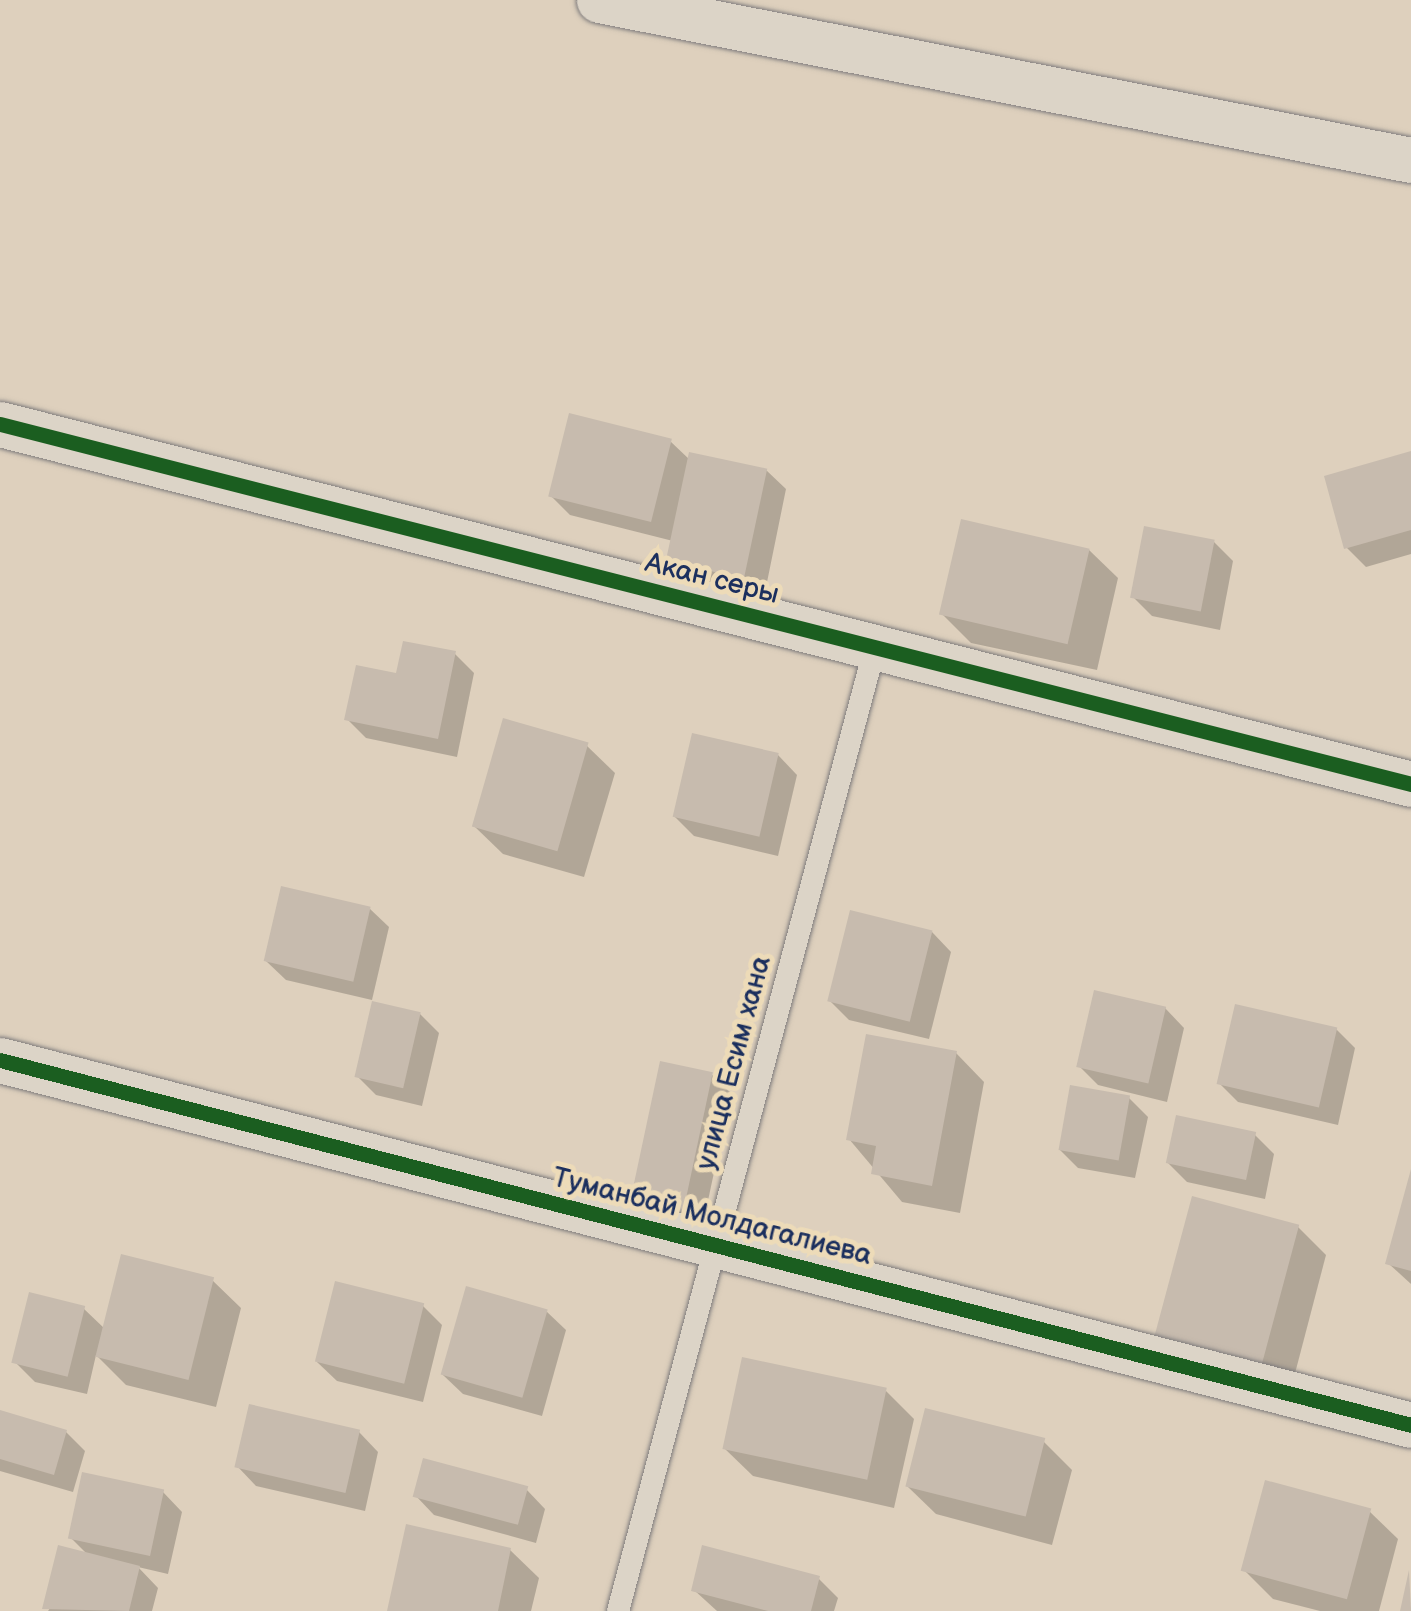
<!DOCTYPE html>
<html>
<head>
<meta charset="utf-8">
<style>
	body { margin:0 }
	#map { position:relative; width:1411px; height:1611px; overflow:hidden; background:#ded0bd; font-family:"Balsamiq Sans",sans-serif }
	div>[style] { position:absolute }
	[style*='--x'] { left:calc(var(--x)*1px); top:calc(var(--y)*1px); width:calc(var(--w)*1px); rotate:calc(var(--a)*1deg) }
	.shadow>* { inset:0; background:#0003 }
	.building>* { inset:0; background:#c7bbae; transform-origin:0 0 }
	.roads { filter:drop-shadow(0 0 2px #7f7c7d) drop-shadow(0 0 2px #7f7c7d) }
	.lane>* { height:22px; margin:-11px; padding:0 11px; transform-origin:11px; border-radius:11px; background:#dcd4c7 }
	.street>* { height:45px; margin:-22.5px; padding:0 22.5px; transform-origin:22.5px; border-radius:22.5px; background:#dcd4c7 }
	.cycleway>* { height:15px; margin:-7.5px; padding:0 7.5px; transform-origin:7.5px; border-radius:7.5px; background:#1b5e20 }
	span { translate:-50% -50%; white-space:nowrap; text-align:center; line-height:1.15; -webkit-text-stroke:10px #eddbb8; paint-order:stroke }
	.street-label { font-size:28px; color:#1b2f5e }
</style>
</head>
<body>
<div id="map">
	<div class="shadow">
		<div style="clip-path:polygon(670px 441px,690px 460px,766px 470px,786px 489px,764px 597px,689px 581px,669px 562px,673px 541px,570px 515px,551px 496px)"></div>
		<div style="clip-path:polygon(1411px 454px,1411px 554px,1366px 567px,1346px 547px)"></div>
		<div style="clip-path:polygon(1214px 542px,1233px 561px,1220px 630px,1152px 616px,1133px 597px)"></div>
		<div style="clip-path:polygon(1089px 550px,1118px 578px,1097px 670px,971px 643px,942px 614px)"></div>
		<div style="clip-path:polygon(455px 654px,474px 673px,457px 757px,366px 738px,347px 719px,398px 676px)"></div>
		<div style="clip-path:polygon(586px 745px,615px 773px,584px 877px,503px 854px,474px 826px)"></div>
		<div style="clip-path:polygon(778px 755px,797px 775px,778px 856px,694px 836px,674px 816px)"></div>
		<div style="clip-path:polygon(369px 908px,389px 927px,372px 1000px,286px 980px,266px 961px)"></div>
		<div style="clip-path:polygon(932px 932px,951px 952px,929px 1039px,849px 1020px,830px 1001px)"></div>
		<div style="clip-path:polygon(1165px 1008px,1184px 1028px,1167px 1102px,1098px 1085px,1079px 1066px)"></div>
		<div style="clip-path:polygon(420px 1014px,439px 1033px,422px 1106px,376px 1095px,357px 1076px)"></div>
		<div style="clip-path:polygon(1336px 1029px,1355px 1048px,1338px 1125px,1238px 1102px,1219px 1083px)"></div>
		<div style="clip-path:polygon(956px 1053px,984px 1082px,960px 1213px,902px 1202px,849px 1139px)"></div>
		<div style="clip-path:polygon(711px 1074px,731px 1093px,700px 1238px,651px 1227px)"></div>
		<div style="clip-path:polygon(1129px 1098px,1148px 1117px,1135px 1178px,1078px 1168px,1059px 1149px)"></div>
		<div style="clip-path:polygon(1255px 1135px,1274px 1154px,1265px 1199px,1187px 1182px,1168px 1163px)"></div>
		<div style="clip-path:polygon(1411px 1177px,1411px 1284px,1388px 1263px)"></div>
		<div style="clip-path:polygon(1298px 1227px,1326px 1255px,1287px 1404px,1183px 1376px)"></div>
		<div style="clip-path:polygon(212px 1280px,241px 1308px,216px 1407px,126px 1385px,96px 1355px,87px 1394px,35px 1382px,15px 1362px,83px 1308px,105px 1329px)"></div>
		<div style="clip-path:polygon(423px 1306px,442px 1325px,423px 1402px,337px 1381px,317px 1362px)"></div>
		<div style="clip-path:polygon(546px 1311px,566px 1330px,542px 1416px,463px 1394px,443px 1375px)"></div>
		<div style="clip-path:polygon(886px 1391px,914px 1419px,894px 1508px,753px 1476px,724px 1448px)"></div>
		<div style="clip-path:polygon(0 1412px,66px 1432px,85px 1451px,73px 1492px,0 1471px)"></div>
		<div style="clip-path:polygon(359px 1432px,378px 1452px,365px 1511px,256px 1486px,237px 1466px)"></div>
		<div style="clip-path:polygon(1043px 1441px,1072px 1470px,1052px 1545px,936px 1514px,907px 1486px)"></div>
		<div style="clip-path:polygon(526px 1489px,545px 1509px,536px 1543px,434px 1515px,415px 1495px)"></div>
		<div style="clip-path:polygon(163px 1492px,182px 1512px,168px 1574px,138px 1567px,158px 1588px,152px 1611px,48px 1611px,88px 1555px,70px 1537px)"></div>
		<div style="clip-path:polygon(1369px 1511px,1398px 1539px,1379px 1611px,1320px 1611px,1273px 1599px,1244px 1570px)"></div>
		<div style="clip-path:polygon(510px 1550px,539px 1578px,531px 1611px,390px 1611px)"></div>
		<div style="clip-path:polygon(818px 1578px,838px 1598px,834px 1611px,717px 1611px,694px 1590px)"></div>
	</div>
	<div class="building">
		<div style="left:569px;top:413px;width:106px;height:86px;rotate:14deg"></div>
		<div style="clip-path:polygon(1411px 451px,1411px 530px,1344px 549px,1324px 476px)"></div>
		<div style="left:689px;top:452px;width:80px;height:112px;rotate:12deg"></div>
		<div style="left:961px;top:519px;width:132px;height:98px;rotate:13deg"></div>
		<div style="left:1144px;top:526px;width:72px;height:73px;rotate:11deg"></div>
		<div style="clip-path:polygon(403px 641px,456px 651px,438px 739px,344px 720px,356px 665px,396px 673px)"></div>
		<div style="left:503px;top:718px;width:89px;height:113px;rotate:16deg"></div>
		<div style="left:692px;top:733px;width:89px;height:86px;rotate:13deg"></div>
		<div style="left:281px;top:886px;width:92px;height:77px;rotate:13deg"></div>
		<div style="left:850px;top:910px;width:85px;height:94px;rotate:14deg"></div>
		<div style="left:1094px;top:990px;width:74px;height:79px;rotate:13deg"></div>
		<div style="left:372px;top:1001px;width:50px;height:78px;rotate:13deg"></div>
		<div style="left:1235px;top:1004px;width:105px;height:82px;rotate:13deg"></div>
		<div style="clip-path:polygon(866px 1034px,957px 1051px,932px 1186px,871px 1174px,876px 1146px,846px 1140px)"></div>
		<div style="left:660px;top:1061px;width:54px;height:151px;rotate:12deg"></div>
		<div style="left:1070px;top:1085px;width:61px;height:66px;rotate:10deg"></div>
		<div style="left:1176px;top:1115px;width:82px;height:49px;rotate:12deg"></div>
		<div style="clip-path:polygon(1411px 1169px,1411px 1271px,1385px 1264px)"></div>
		<div style="left:1192px;top:1196px;width:111px;height:157px;rotate:15deg"></div>
		<div style="left:121px;top:1254px;width:96px;height:106px;rotate:14deg"></div>
		<div style="left:335px;top:1281px;width:92px;height:83px;rotate:14deg"></div>
		<div style="left:466px;top:1286px;width:85px;height:92px;rotate:16deg"></div>
		<div style="left:29px;top:1292px;width:58px;height:73px;rotate:14deg"></div>
		<div style="left:742px;top:1357px;width:148px;height:94px;rotate:12deg"></div>
		<div style="left:249px;top:1404px;width:114px;height:65px;rotate:13deg"></div>
		<div style="left:925px;top:1408px;width:124px;height:81px;rotate:14deg"></div>
		<div style="clip-path:polygon(0 1410px,67px 1430px,54px 1475px,0 1459px)"></div>
		<div style="left:423px;top:1458px;width:109px;height:40px;rotate:15deg"></div>
		<div style="left:82px;top:1472px;width:84px;height:68px;rotate:12deg"></div>
		<div style="left:1265px;top:1480px;width:110px;height:94px;rotate:15deg"></div>
		<div style="clip-path:polygon(406px 1524px,511px 1548px,498px 1611px,387px 1611px)"></div>
		<div style="clip-path:polygon(58px 1545px,140px 1566px,129px 1611px,42px 1609px)"></div>
		<div style="clip-path:polygon(702px 1545px,820px 1576px,811px 1611px,768px 1611px,691px 1591px)"></div>
		<div style="clip-path:polygon(1409px 1570px,1411px 1611px,1400px 1611px)"></div>
	</div>
	<div class="roads">
		<div class="lane">
			<div style="--x:618;--y:1611;--w:998;--a:-75.07"></div>
		</div>
		<div class="street">
			<div style="--x:599;--y:0;--w:828;--a:11.15"></div>
			<div style="--x:0;--y:424;--w:1456;--a:14.31"></div>
			<div style="--x:0;--y:1060;--w:1457;--a:14.5"></div>
		</div>
	</div>
	<div class="cycleway">
		<div style="--x:0;--y:424;--w:1456;--a:14.31"></div>
		<div style="--x:0;--y:1060;--w:1457;--a:14.5"></div>
	</div>
	<div class="street-label">
		<span style="left:712px;top:579px;rotate:14deg">Акан серы</span>
		<span style="left:734px;top:1063px;rotate:-75deg">улица Есим хана</span>
		<span style="left:712px;top:1217px;rotate:14deg">Туманбай Молдагалиева</span>
	</div>
</div>
</body>
</html>
